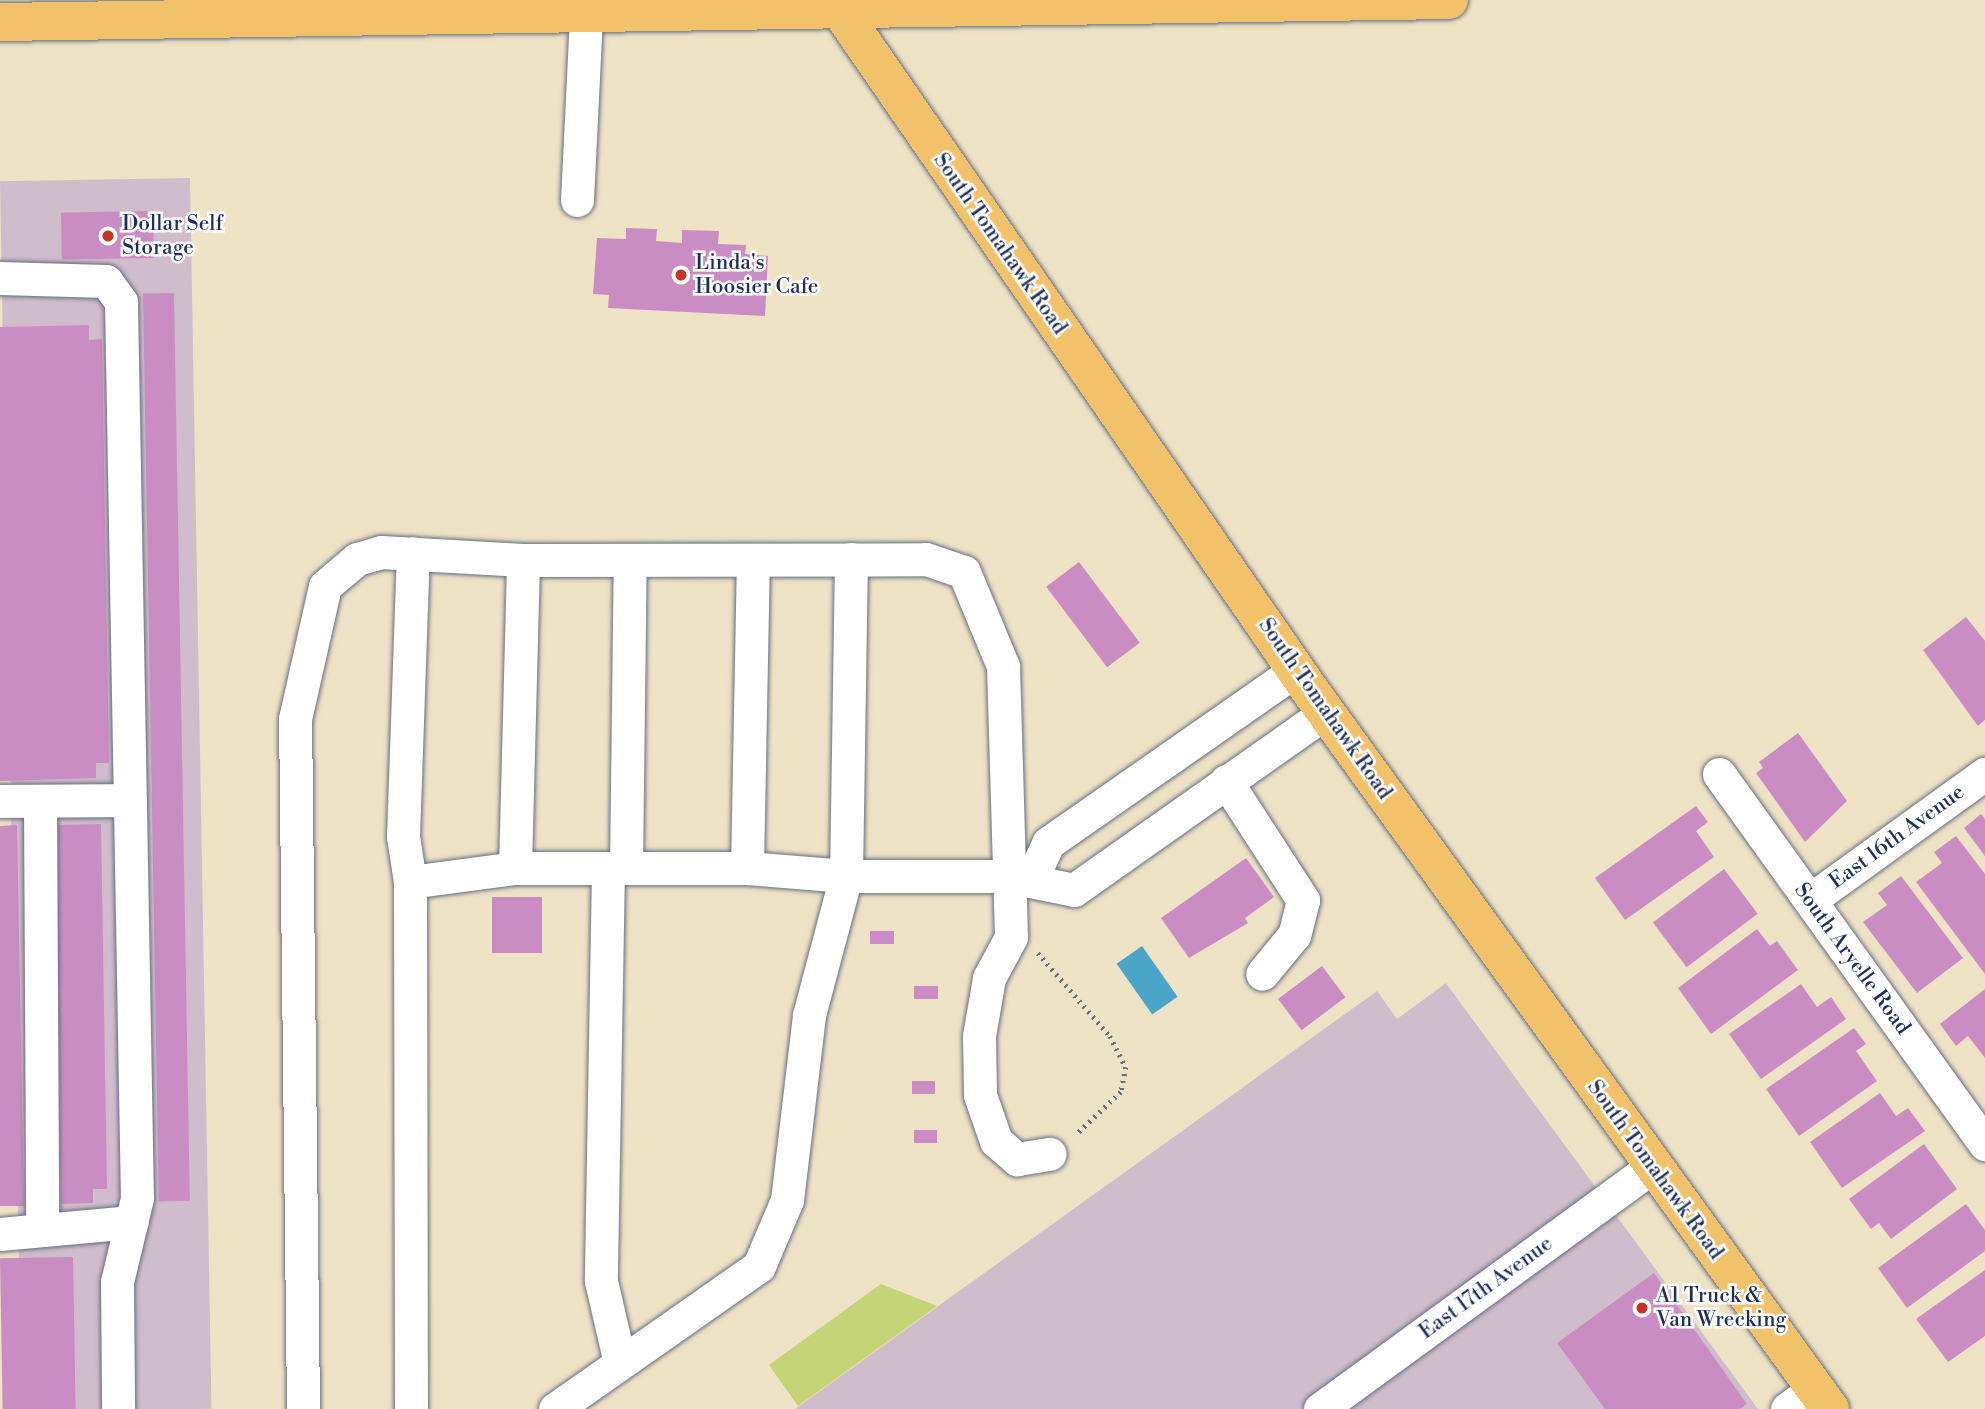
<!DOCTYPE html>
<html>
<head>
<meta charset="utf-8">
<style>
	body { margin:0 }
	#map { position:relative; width:1985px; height:1409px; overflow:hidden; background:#efe3c5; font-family:"Libre Bodoni",serif }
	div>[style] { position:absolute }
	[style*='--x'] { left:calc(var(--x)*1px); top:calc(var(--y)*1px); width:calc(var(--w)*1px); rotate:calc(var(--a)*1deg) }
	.industrial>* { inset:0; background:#d0bdcc; transform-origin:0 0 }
	.green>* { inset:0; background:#c5d476 }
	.water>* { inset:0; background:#4aa6c8; transform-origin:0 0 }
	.building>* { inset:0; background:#ca8dc3; transform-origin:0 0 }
	.path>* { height:4.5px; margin-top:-2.25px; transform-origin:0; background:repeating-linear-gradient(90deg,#656e82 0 2px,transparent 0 7px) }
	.roads { filter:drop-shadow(0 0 2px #656e82) drop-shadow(0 0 2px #656e82) }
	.minor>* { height:33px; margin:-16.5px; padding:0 16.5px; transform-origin:16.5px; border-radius:16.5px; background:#fff }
	.major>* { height:38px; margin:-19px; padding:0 19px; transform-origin:19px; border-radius:19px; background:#f2c26a }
	.dots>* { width:19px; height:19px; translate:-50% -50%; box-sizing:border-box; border:4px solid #fff; border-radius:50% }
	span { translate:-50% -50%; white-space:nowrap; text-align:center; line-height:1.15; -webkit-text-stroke:5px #fff; paint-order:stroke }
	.poi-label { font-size:21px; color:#1b2f5e }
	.left { translate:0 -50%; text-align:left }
	.street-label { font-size:21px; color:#1b2f5e }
</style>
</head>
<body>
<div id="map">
	<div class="industrial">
		<div style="left:190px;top:178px;width:1231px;height:190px;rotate:89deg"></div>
		<div style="clip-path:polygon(1446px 983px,1758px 1409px,795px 1409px,1377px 991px,1397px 1019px)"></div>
	</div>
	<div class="green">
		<div style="clip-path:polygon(881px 1284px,937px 1306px,798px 1406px,769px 1365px)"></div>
	</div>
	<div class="water">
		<div style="left:1142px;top:946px;width:62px;height:31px;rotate:55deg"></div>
	</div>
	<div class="building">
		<div style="left:153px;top:211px;width:47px;height:92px;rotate:89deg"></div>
		<div style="clip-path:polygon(626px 228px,657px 229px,656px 241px,682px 243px,682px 230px,719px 231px,718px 244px,746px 245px,745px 254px,768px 256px,765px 316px,608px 308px,609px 295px,593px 294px,597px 238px,626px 239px)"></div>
		<div style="left:174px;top:293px;width:908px;height:31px;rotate:89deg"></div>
		<div style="clip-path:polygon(89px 325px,89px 340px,102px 339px,109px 763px,96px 763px,96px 778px,0 781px,0 327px)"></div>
		<div style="left:1079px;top:562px;width:101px;height:41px;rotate:53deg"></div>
		<div style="clip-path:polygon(1966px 617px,1985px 641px,1985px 720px,1978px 726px,1923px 650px)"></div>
		<div style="clip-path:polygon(1798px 733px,1847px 801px,1805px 842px,1756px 773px,1763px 768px,1759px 762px)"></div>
		<div style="clip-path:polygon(1696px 806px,1708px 822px,1696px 831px,1714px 857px,1625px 920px,1595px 878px)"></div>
		<div style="clip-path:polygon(1981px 814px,1985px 819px,1985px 856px,1964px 828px)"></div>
		<div style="clip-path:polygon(101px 824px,107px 1189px,93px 1189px,93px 1203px,61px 1204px,55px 825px)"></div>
		<div style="clip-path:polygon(17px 825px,24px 1206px,0 1206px,0 826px)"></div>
		<div style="clip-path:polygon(1956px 836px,1985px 874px,1985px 974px,1916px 882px,1942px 863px,1934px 852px)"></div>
		<div style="clip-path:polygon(1246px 858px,1274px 897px,1245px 918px,1248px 923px,1189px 958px,1161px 918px)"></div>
		<div style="left:1724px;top:869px;width:56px;height:89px;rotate:53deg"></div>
		<div style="clip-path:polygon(1901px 876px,1963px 958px,1917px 993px,1863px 922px,1887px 905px,1878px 893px)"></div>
		<div style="left:542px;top:897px;width:56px;height:50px;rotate:90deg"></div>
		<div style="clip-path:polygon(1757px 929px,1770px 946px,1777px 941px,1798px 970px,1711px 1034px,1678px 988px)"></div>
		<div style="left:870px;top:931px;width:24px;height:13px"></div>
		<div style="left:1322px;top:966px;width:39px;height:55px;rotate:53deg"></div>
		<div style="clip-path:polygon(1801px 984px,1817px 1007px,1831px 997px,1846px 1019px,1761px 1079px,1729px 1034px)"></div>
		<div style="left:914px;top:986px;width:24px;height:13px"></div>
		<div style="clip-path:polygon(1985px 989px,1985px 1058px,1968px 1036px,1956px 1046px,1940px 1024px)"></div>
		<div style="clip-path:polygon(1854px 1028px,1866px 1044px,1856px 1051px,1877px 1081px,1799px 1136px,1766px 1089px)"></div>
		<div style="left:912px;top:1081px;width:23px;height:13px"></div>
		<div style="clip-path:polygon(1880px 1093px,1896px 1116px,1908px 1108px,1925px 1131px,1842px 1188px,1810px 1142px)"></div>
		<div style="left:914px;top:1130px;width:23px;height:13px"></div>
		<div style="clip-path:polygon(1924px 1144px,1957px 1189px,1891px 1239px,1879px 1223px,1871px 1229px,1849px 1199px)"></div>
		<div style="clip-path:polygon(1966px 1204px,1985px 1230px,1985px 1251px,1907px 1308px,1878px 1268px)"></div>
		<div style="left:73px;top:1257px;width:152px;height:73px;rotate:89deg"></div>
		<div style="clip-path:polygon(1985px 1270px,1985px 1336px,1948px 1362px,1916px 1319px)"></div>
		<div style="clip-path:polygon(1654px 1273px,1747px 1404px,1740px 1409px,1605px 1409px,1557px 1343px)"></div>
	</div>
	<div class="path">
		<div style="--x:1038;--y:953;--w:110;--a:49.1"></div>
		<div style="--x:1110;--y:1036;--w:35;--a:63"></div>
		<div style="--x:1126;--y:1067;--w:25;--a:101"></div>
		<div style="--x:1121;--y:1092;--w:62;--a:136.3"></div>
	</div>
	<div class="roads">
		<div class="minor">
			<div style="--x:577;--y:200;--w:187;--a:-87.2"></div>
			<div style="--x:0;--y:278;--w:106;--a:1.6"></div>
			<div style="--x:106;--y:281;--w:26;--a:54"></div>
			<div style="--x:121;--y:302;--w:896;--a:88.98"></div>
			<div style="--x:137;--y:1198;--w:86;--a:103.4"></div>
			<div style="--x:117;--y:1282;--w:127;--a:89.5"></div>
			<div style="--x:1719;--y:774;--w:456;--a:54.3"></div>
			<div style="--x:1226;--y:781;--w:142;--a:57.1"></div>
			<div style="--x:1303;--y:900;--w:36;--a:104"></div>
			<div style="--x:1294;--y:935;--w:50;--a:129.4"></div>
			<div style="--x:0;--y:801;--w:130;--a:-0.4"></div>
			<div style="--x:40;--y:801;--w:429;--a:89.7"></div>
			<div style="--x:515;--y:868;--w:308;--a:-88.5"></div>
			<div style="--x:608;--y:868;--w:413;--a:91"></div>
			<div style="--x:601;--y:1281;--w:84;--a:77"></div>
			<div style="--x:626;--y:868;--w:308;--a:-89.3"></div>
			<div style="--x:747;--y:868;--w:308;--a:-88.9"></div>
			<div style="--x:1032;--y:878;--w:38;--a:-65"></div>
			<div style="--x:1048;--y:843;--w:302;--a:-34.9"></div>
			<div style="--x:410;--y:882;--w:106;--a:-7.6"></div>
			<div style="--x:515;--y:868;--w:232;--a:0"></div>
			<div style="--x:747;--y:868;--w:99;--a:4.6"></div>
			<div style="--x:846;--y:876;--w:160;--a:0"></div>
			<div style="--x:1006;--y:876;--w:69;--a:11.6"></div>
			<div style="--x:1074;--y:890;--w:309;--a:-35.2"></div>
			<div style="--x:1810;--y:900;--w:216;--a:-35.8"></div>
			<div style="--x:0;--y:1234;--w:132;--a:-5.2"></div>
			<div style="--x:303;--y:1409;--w:690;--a:-90.66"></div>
			<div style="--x:295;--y:719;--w:136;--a:-77.3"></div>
			<div style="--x:325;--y:586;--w:42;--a:-40.2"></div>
			<div style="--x:357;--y:559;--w:25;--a:-16"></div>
			<div style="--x:381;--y:552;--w:142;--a:3.2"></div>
			<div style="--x:523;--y:560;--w:403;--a:-0.1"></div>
			<div style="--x:926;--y:559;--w:40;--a:18.9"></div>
			<div style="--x:964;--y:572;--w:102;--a:67.5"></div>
			<div style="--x:1003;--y:666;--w:271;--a:88.3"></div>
			<div style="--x:1011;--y:937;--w:47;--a:118.2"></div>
			<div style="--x:989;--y:978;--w:59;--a:99.8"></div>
			<div style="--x:979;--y:1036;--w:59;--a:89"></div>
			<div style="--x:980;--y:1095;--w:49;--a:70.8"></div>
			<div style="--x:996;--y:1141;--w:28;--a:41"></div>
			<div style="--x:1017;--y:1159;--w:33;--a:-9"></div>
			<div style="--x:411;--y:1409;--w:527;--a:-90.11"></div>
			<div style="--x:410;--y:882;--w:47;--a:-98.7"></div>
			<div style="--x:403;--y:836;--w:283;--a:-88"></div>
			<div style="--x:555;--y:1409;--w:249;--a:-35"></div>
			<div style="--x:759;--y:1266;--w:72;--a:-67"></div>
			<div style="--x:787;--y:1200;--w:186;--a:-83.2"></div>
			<div style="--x:809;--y:1015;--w:144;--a:-75.1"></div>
			<div style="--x:846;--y:876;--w:317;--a:-89.1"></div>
			<div style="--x:1320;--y:1409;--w:411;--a:-36.1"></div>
			<div style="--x:1787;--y:1409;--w:34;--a:-36"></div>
		</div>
		<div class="major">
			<div style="--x:833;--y:0;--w:837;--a:55.36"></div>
			<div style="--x:1309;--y:689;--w:889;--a:54.11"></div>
			<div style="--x:0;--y:22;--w:1449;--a:-0.87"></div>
		</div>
	</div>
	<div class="dots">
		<div style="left:108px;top:236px;background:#c8321e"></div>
		<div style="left:681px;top:275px;background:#c8321e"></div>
		<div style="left:1642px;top:1308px;background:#c8321e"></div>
	</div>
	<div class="poi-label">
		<span class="left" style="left:122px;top:236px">Dollar Self<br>Storage</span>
		<span class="left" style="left:695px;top:275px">Linda's<br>Hoosier Cafe</span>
		<span class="left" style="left:1656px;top:1308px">A1 Truck &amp;<br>Van Wrecking</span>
	</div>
	<div class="street-label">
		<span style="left:1000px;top:244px;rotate:55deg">South Tomahawk Road</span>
		<span style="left:1325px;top:709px;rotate:55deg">South Tomahawk Road</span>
		<span style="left:1897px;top:837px;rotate:-36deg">East 16th Avenue</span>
		<span style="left:1852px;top:959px;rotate:54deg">South Aryelle Road</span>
		<span style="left:1655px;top:1170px;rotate:54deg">South Tomahawk Road</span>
		<span style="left:1486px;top:1288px;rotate:-36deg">East 17th Avenue</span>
	</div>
</div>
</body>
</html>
